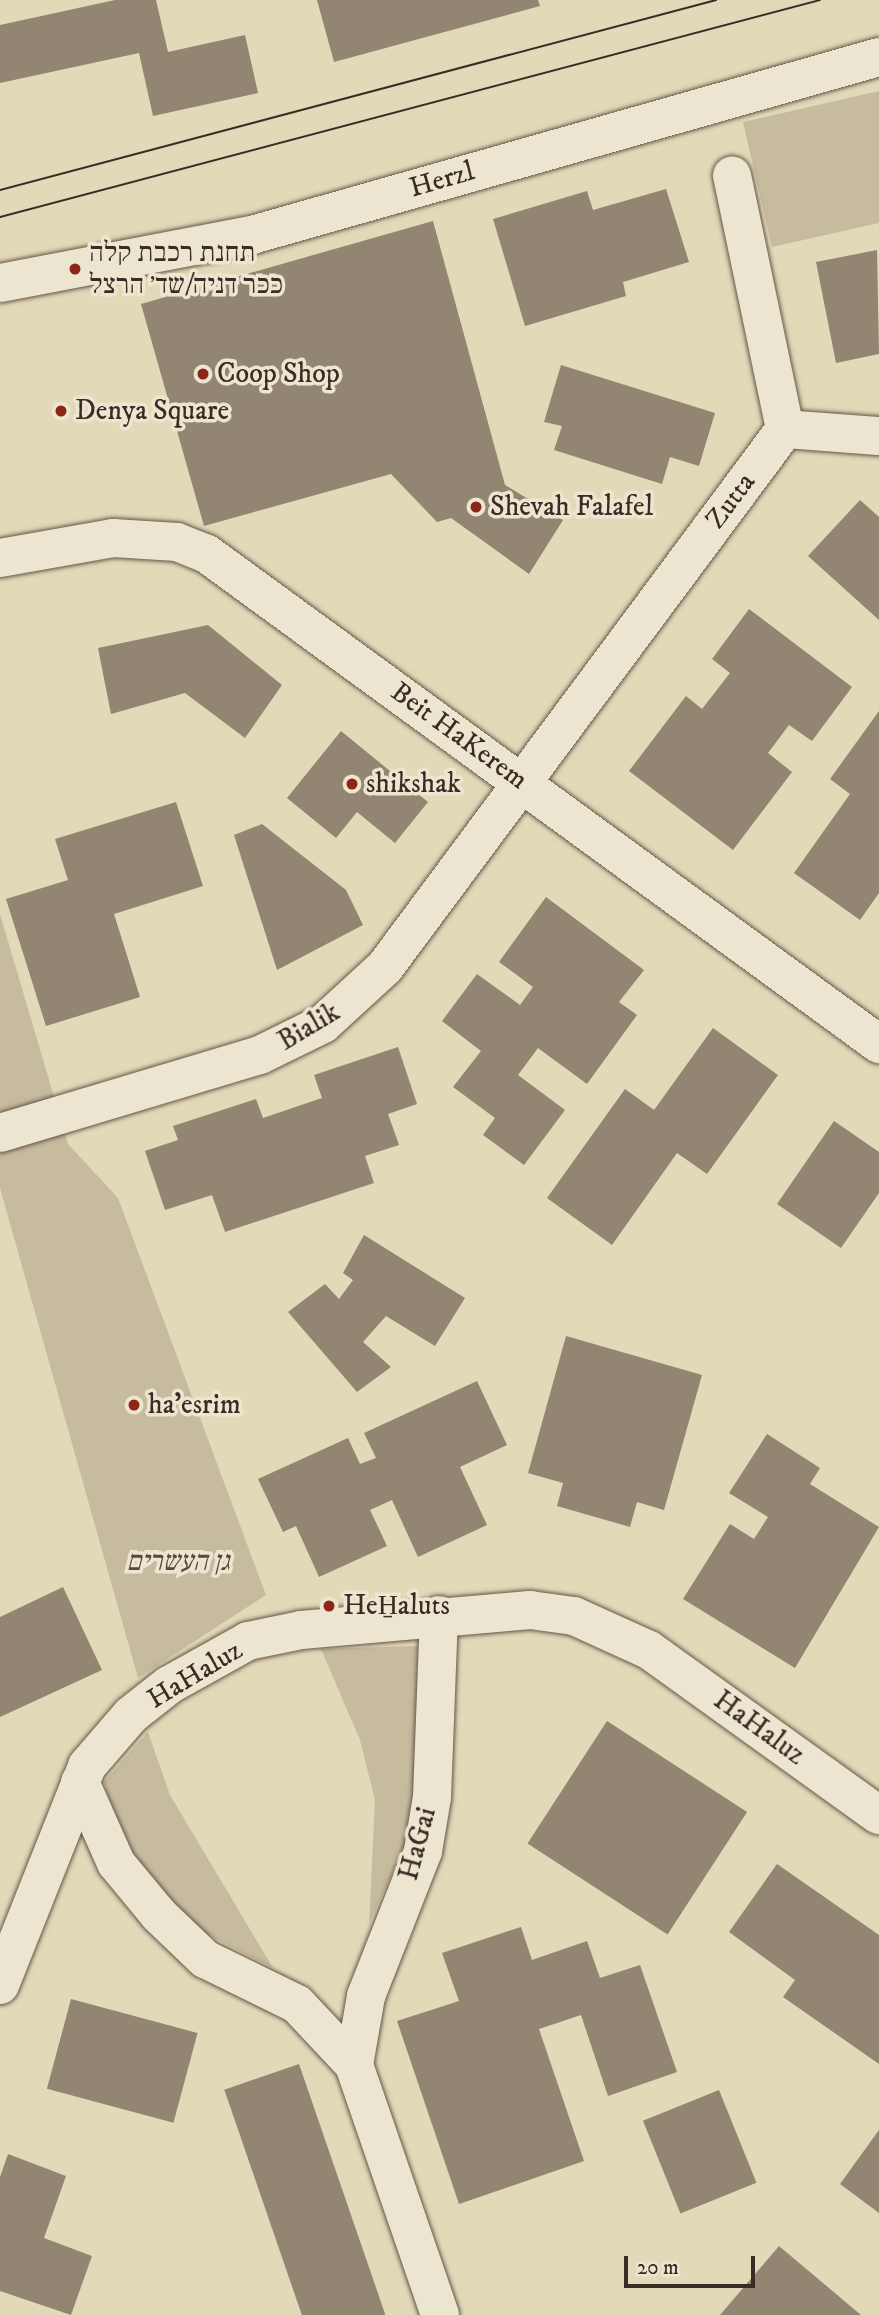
<!DOCTYPE html>
<html>
<head>
<meta charset="utf-8">
<style>
	body { margin:0 }
	#map { position:relative; width:879px; height:2315px; overflow:hidden; background:#e2d9b8; font-family:"IM FELL DW Pica","Frank Ruhl Libre",serif }
	div>[style] { position:absolute }
	[style*='--x'] { left:calc(var(--x)*1px); top:calc(var(--y)*1px); width:calc(var(--w)*1px); rotate:calc(var(--a)*1deg) }
	.green>* { inset:0; background:#c6bb9f }
	.building>* { inset:0; background:#928571; transform-origin:0 0 }
	.roads { filter:drop-shadow(0 0 2px #665649) drop-shadow(0 0 2px #665649) }
	.minor>* { height:38px; margin:-19px; padding:0 19px; transform-origin:19px; border-radius:19px; background:#ece6d1 }
	.tertiary>* { height:38px; margin:-19px; padding:0 19px; transform-origin:19px; border-radius:19px; background:#ece6d1 }
	.tram>* { height:2px; margin:-1px; padding:0 1px; transform-origin:1px; border-radius:1px; background:#3c2b24 }
	.dots>* { width:19px; height:19px; translate:-50% -50%; box-sizing:border-box; border:4px solid #ece6d1; border-radius:50% }
	span { translate:-50% -50%; white-space:nowrap; text-align:center; line-height:1.15; -webkit-text-stroke:7px #ece6d1; paint-order:stroke }
	.street-label { font-size:28px; color:#3c2b24 }
	.poi-label { font-size:28px; color:#3c2b24 }
	.left { translate:0 -50%; text-align:left }
	.park-label { font-size:28px; color:#58483d; font-style:italic }
	.scale { position:absolute; left:624px; top:2256px; width:131px; height:32px; box-sizing:border-box; border:4px solid #3c2b24; border-top:0; padding-left:9px; font-size:21px; line-height:24px; white-space:nowrap; color:#3c2b24; -webkit-text-stroke:5px #ece6d1; paint-order:stroke }
</style>
</head>
<body>
<div id="map">
	<div class="green">
		<div style="clip-path:polygon(879px 91px,879px 223px,772px 247px,743px 122px)"></div>
		<div style="clip-path:polygon(0 914px,68px 1144px,118px 1198px,266px 1595px,138px 1678px,0 1188px)"></div>
		<div style="clip-path:polygon(418px 1646px,415px 1780px,404px 1846px,369px 1924px,375px 1800px,360px 1740px,321px 1649px)"></div>
		<div style="clip-path:polygon(148px 1732px,170px 1795px,273px 1968px,203px 1932px,159px 1896px,121px 1844px,104px 1782px)"></div>
	</div>
	<div class="building">
		<div style="clip-path:polygon(115px 0,156px 0,168px 52px,245px 35px,258px 93px,153px 116px,139px 53px,0 83px,0 25px)"></div>
		<div style="clip-path:polygon(317px 0,538px 0,540px 6px,334px 62px)"></div>
		<div style="clip-path:polygon(666px 189px,689px 262px,623px 282px,626px 296px,525px 326px,493px 219px,587px 191px,593px 210px)"></div>
		<div style="clip-path:polygon(433px 221px,505px 485px,563px 520px,529px 574px,451px 518px,437px 522px,391px 474px,204px 526px,141px 304px)"></div>
		<div style="clip-path:polygon(877px 250px,879px 354px,836px 363px,816px 262px)"></div>
		<div style="clip-path:polygon(561px 365px,715px 413px,699px 466px,670px 457px,662px 484px,554px 450px,562px 426px,544px 422px)"></div>
		<div style="clip-path:polygon(860px 500px,879px 517px,879px 620px,808px 556px)"></div>
		<div style="clip-path:polygon(749px 609px,852px 687px,812px 741px,789px 725px,768px 753px,792px 772px,733px 850px,629px 771px,686px 696px,702px 709px,730px 673px,712px 659px)"></div>
		<div style="clip-path:polygon(208px 625px,282px 685px,245px 738px,185px 693px,111px 714px,98px 648px)"></div>
		<div style="clip-path:polygon(879px 711px,879px 893px,860px 920px,794px 873px,850px 794px,830px 779px)"></div>
		<div style="clip-path:polygon(341px 731px,428px 802px,395px 843px,357px 812px,336px 838px,287px 798px)"></div>
		<div style="clip-path:polygon(176px 802px,203px 886px,114px 914px,140px 997px,46px 1026px,6px 899px,68px 880px,55px 839px)"></div>
		<div style="clip-path:polygon(262px 824px,346px 890px,363px 925px,277px 970px,234px 835px)"></div>
		<div style="clip-path:polygon(546px 897px,644px 970px,619px 1002px,637px 1015px,587px 1084px,538px 1048px,518px 1075px,565px 1110px,524px 1165px,483px 1135px,495px 1118px,453px 1087px,481px 1051px,442px 1021px,477px 974px,520px 1005px,533px 987px,499px 962px)"></div>
		<div style="clip-path:polygon(713px 1028px,778px 1075px,707px 1174px,677px 1153px,612px 1245px,547px 1198px,625px 1089px,654px 1110px)"></div>
		<div style="clip-path:polygon(398px 1047px,417px 1104px,388px 1114px,399px 1145px,365px 1156px,374px 1183px,225px 1232px,212px 1195px,165px 1210px,145px 1151px,178px 1140px,173px 1126px,256px 1099px,263px 1118px,322px 1098px,314px 1075px)"></div>
		<div style="clip-path:polygon(834px 1121px,879px 1152px,879px 1193px,841px 1248px,777px 1204px)"></div>
		<div style="clip-path:polygon(364px 1235px,465px 1298px,435px 1346px,386px 1316px,363px 1342px,391px 1367px,357px 1392px,288px 1312px,325px 1284px,339px 1299px,353px 1280px,343px 1273px)"></div>
		<div style="clip-path:polygon(566px 1336px,702px 1375px,664px 1510px,637px 1502px,630px 1527px,557px 1506px,563px 1483px,528px 1473px)"></div>
		<div style="clip-path:polygon(477px 1381px,507px 1445px,460px 1467px,487px 1525px,418px 1557px,392px 1500px,370px 1510px,387px 1546px,319px 1577px,296px 1526px,283px 1532px,258px 1479px,348px 1438px,360px 1464px,376px 1458px,364px 1433px)"></div>
		<div style="clip-path:polygon(767px 1434px,820px 1468px,810px 1484px,879px 1527px,795px 1668px,683px 1599px,730px 1524px,754px 1539px,768px 1517px,729px 1493px)"></div>
		<div style="clip-path:polygon(63px 1587px,102px 1670px,0 1717px,0 1617px)"></div>
		<div style="left:607px;top:1721px;width:167px;height:146px;rotate:33deg"></div>
		<div style="clip-path:polygon(777px 1864px,879px 1935px,879px 2064px,783px 1997px,795px 1980px,729px 1932px)"></div>
		<div style="clip-path:polygon(521px 1927px,532px 1960px,587px 1941px,600px 1978px,640px 1965px,677px 2072px,608px 2096px,581px 2015px,539px 2029px,584px 2161px,459px 2204px,397px 2021px,459px 2001px,442px 1953px)"></div>
		<div style="left:71px;top:1999px;width:131px;height:93px;rotate:15deg"></div>
		<div style="left:299px;top:2064px;width:265px;height:79px;rotate:71deg"></div>
		<div style="left:719px;top:2090px;width:100px;height:82px;rotate:68deg"></div>
		<div style="clip-path:polygon(879px 2130px,879px 2213px,840px 2184px)"></div>
		<div style="clip-path:polygon(8px 2154px,66px 2176px,44px 2238px,92px 2256px,71px 2315px,0 2291px,0 2177px)"></div>
		<div style="clip-path:polygon(779px 2246px,861px 2315px,720px 2315px)"></div>
	</div>
	<div class="roads">
		<div class="minor">
			<div style="--x:785;--y:429;--w:94;--a:4.3"></div>
			<div style="--x:0;--y:558;--w:115;--a:-10"></div>
			<div style="--x:113;--y:538;--w:64;--a:3.6"></div>
			<div style="--x:177;--y:542;--w:32;--a:22"></div>
			<div style="--x:207;--y:554;--w:832;--a:36.1"></div>
			<div style="--x:0;--y:1133;--w:271;--a:-16.7"></div>
			<div style="--x:260;--y:1055;--w:70;--a:-26.2"></div>
			<div style="--x:323;--y:1024;--w:84;--a:-42.6"></div>
			<div style="--x:385;--y:967;--w:670;--a:-53.37"></div>
			<div style="--x:785;--y:429;--w:259;--a:-101.8"></div>
			<div style="--x:80;--y:1782;--w:89;--a:66"></div>
			<div style="--x:116;--y:1863;--w:67;--a:50.4"></div>
			<div style="--x:159;--y:1915;--w:64;--a:43.7"></div>
			<div style="--x:205;--y:1959;--w:102;--a:26.1"></div>
			<div style="--x:297;--y:2004;--w:83;--a:46.9"></div>
			<div style="--x:354;--y:2065;--w:70;--a:-80.1"></div>
			<div style="--x:366;--y:1996;--w:156;--a:-68.5"></div>
			<div style="--x:423;--y:1851;--w:55;--a:-80.5"></div>
			<div style="--x:432;--y:1797;--w:182;--a:-87.8"></div>
			<div style="--x:354;--y:2065;--w:264;--a:71"></div>
		</div>
		<div class="tertiary">
			<div style="--x:0;--y:283;--w:257;--a:-10.8"></div>
			<div style="--x:252;--y:235;--w:652;--a:-15.85"></div>
			<div style="--x:0;--y:1985;--w:236;--a:-68.3"></div>
			<div style="--x:87;--y:1766;--w:67;--a:-49.2"></div>
			<div style="--x:131;--y:1715;--w:48;--a:-38.3"></div>
			<div style="--x:169;--y:1685;--w:90;--a:-29.1"></div>
			<div style="--x:248;--y:1641;--w:54;--a:-11.7"></div>
			<div style="--x:301;--y:1630;--w:230;--a:-5"></div>
			<div style="--x:530;--y:1610;--w:44;--a:7.8"></div>
			<div style="--x:574;--y:1616;--w:82;--a:24.4"></div>
			<div style="--x:649;--y:1650;--w:283;--a:35.7"></div>
		</div>
	</div>
	<div class="tram">
		<div style="--x:0;--y:190;--w:741;--a:-14.86"></div>
		<div style="--x:0;--y:217;--w:848;--a:-14.82"></div>
	</div>
	<div class="dots">
		<div style="left:75px;top:269px;background:#8f2418"></div>
		<div style="left:203px;top:374px;background:#8f2418"></div>
		<div style="left:61px;top:411px;background:#8f2418"></div>
		<div style="left:476px;top:507px;background:#8f2418"></div>
		<div style="left:352px;top:784px;background:#8f2418"></div>
		<div style="left:134px;top:1405px;background:#8f2418"></div>
		<div style="left:329px;top:1606px;background:#8f2418"></div>
	</div>
	<div class="street-label">
		<span style="left:442px;top:180px;rotate:-16deg">Herzl</span>
		<span style="left:731px;top:501px;rotate:-53deg">Zutta</span>
		<span style="left:459px;top:736px;rotate:36deg">Beit HaKerem</span>
		<span style="left:309px;top:1027px;rotate:-31deg">Bialik</span>
		<span style="left:195px;top:1675px;rotate:-31deg">HaHaluz</span>
		<span style="left:759px;top:1728px;rotate:36deg">HaHaluz</span>
		<span style="left:418px;top:1844px;rotate:-75deg">HaGai</span>
	</div>
	<div class="poi-label">
		<span class="left" style="left:89px;top:269px">תחנת רכבת קלה<br>ככר דניה/שד׳ הרצל</span>
		<span class="left" style="left:217px;top:374px">Coop Shop</span>
		<span class="left" style="left:75px;top:411px">Denya Square</span>
		<span class="left" style="left:490px;top:507px">Shevah Falafel</span>
		<span class="left" style="left:366px;top:784px">shikshak</span>
		<span class="left" style="left:148px;top:1405px">ha'esrim</span>
		<span class="left" style="left:343px;top:1606px">HeH̠aluts</span>
	</div>
	<div class="park-label">
		<span style="left:178px;top:1562px">גן העשרים</span>
	</div>
	<div class="scale">20 m</div>
</div>
</body>
</html>
